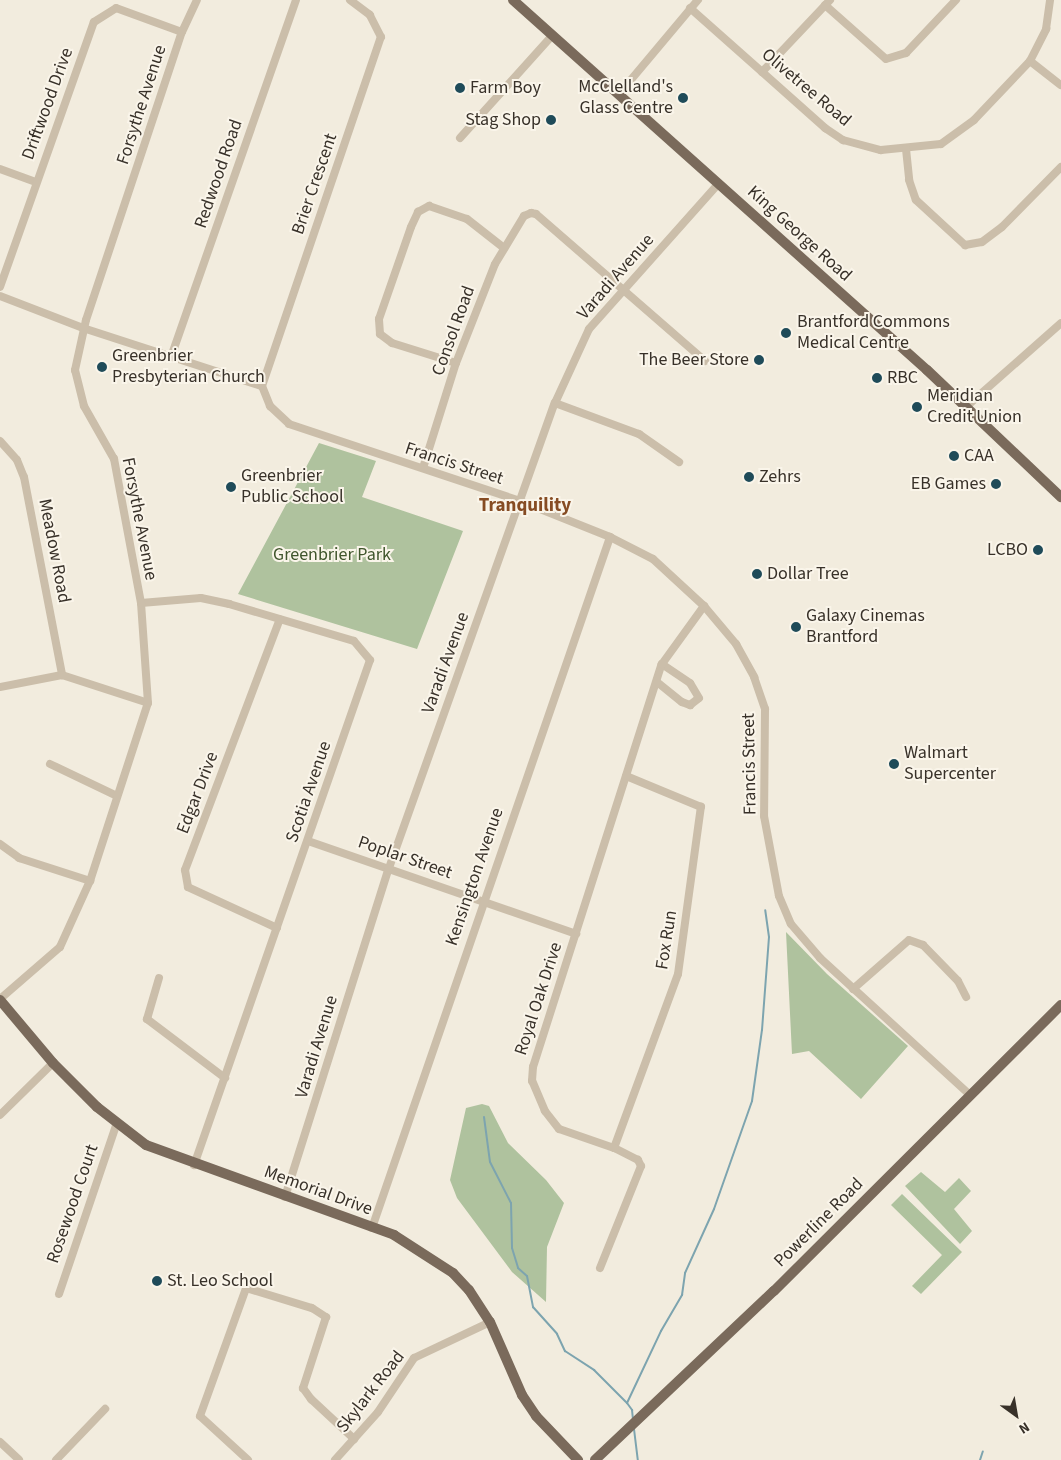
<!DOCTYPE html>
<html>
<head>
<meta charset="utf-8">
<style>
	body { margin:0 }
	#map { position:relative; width:1061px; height:1460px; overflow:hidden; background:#f2ecde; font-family:"Source Sans 3",sans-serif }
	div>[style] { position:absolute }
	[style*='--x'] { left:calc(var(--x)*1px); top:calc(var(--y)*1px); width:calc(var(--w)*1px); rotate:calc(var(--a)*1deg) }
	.green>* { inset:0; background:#afc29e }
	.stream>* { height:2px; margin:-1px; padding:0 1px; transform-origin:1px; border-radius:1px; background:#7da4af }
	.minor>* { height:8px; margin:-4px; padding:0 4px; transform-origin:4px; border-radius:4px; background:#cbbeaa }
	.major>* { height:10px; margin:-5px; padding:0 5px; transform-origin:5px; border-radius:5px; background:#7a6a5b }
	.dots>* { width:14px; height:14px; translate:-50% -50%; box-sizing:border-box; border:2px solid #faf5ea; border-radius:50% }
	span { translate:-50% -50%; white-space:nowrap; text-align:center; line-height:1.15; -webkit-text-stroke:4px #faf5ea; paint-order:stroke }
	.poi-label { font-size:18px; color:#383129 }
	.left { translate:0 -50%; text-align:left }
	.right { translate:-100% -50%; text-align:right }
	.street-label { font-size:18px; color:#383129 }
	.park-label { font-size:18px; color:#40562d }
	.neighbourhood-label { font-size:19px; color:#864c23; font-weight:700 }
	.north { position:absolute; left:991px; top:1390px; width:50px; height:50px; -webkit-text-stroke:4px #faf5ea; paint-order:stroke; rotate:148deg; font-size:14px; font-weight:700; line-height:20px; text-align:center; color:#383129 }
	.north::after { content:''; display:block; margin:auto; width:18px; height:22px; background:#383129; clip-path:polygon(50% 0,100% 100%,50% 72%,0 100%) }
</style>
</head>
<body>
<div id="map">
	<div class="green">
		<div style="clip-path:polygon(319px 443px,376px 461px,362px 497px,463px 531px,417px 649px,238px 594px)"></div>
		<div style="clip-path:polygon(786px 932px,827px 974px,908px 1046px,861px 1099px,809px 1051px,792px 1054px)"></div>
		<div style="clip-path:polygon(482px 1104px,489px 1106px,508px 1143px,546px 1180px,564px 1203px,547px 1247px,546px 1302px,512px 1272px,457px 1198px,450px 1180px,466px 1108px)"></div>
		<div style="clip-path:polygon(921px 1172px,945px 1192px,959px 1178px,971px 1191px,954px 1209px,972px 1231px,960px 1244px,905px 1186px)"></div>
		<div style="clip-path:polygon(902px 1194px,962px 1252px,921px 1294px,912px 1286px,942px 1255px,891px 1205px)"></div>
	</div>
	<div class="stream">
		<div style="--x:484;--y:1117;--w:45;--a:82.4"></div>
		<div style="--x:490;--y:1162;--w:46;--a:62.9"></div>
		<div style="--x:511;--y:1203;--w:45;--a:88.7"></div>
		<div style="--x:512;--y:1248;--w:21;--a:73"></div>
		<div style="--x:518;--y:1268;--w:12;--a:42"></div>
		<div style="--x:527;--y:1276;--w:32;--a:79"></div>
		<div style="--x:533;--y:1307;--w:36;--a:48"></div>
		<div style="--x:557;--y:1334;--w:19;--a:65"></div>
		<div style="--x:565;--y:1351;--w:35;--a:33"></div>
		<div style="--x:594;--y:1370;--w:47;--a:45"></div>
		<div style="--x:627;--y:1403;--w:9;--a:54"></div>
		<div style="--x:632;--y:1410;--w:9;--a:84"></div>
		<div style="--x:627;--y:1403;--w:80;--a:-64.7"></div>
		<div style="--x:661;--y:1331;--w:42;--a:-59.7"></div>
		<div style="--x:682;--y:1295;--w:22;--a:-82"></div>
		<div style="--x:685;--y:1273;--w:70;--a:-65.6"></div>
		<div style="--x:714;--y:1209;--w:114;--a:-70.6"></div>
		<div style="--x:752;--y:1101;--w:72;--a:-82"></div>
		<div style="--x:762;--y:1030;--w:93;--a:-85.7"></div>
		<div style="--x:769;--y:937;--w:27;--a:-98"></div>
		<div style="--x:634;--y:1429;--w:31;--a:83"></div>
		<div style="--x:980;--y:1460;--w:9;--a:-72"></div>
	</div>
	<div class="minor">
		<div style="--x:825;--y:5;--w:81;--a:41.5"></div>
		<div style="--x:886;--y:59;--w:21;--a:-17"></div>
		<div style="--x:906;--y:53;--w:73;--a:-46.7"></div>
		<div style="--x:690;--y:8;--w:181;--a:41.6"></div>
		<div style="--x:825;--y:128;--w:22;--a:34"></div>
		<div style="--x:843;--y:140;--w:39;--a:15"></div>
		<div style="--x:881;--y:150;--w:60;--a:-5.7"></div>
		<div style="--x:941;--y:144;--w:41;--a:-36"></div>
		<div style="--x:974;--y:120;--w:81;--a:-46.5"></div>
		<div style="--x:1030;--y:61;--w:36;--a:-63"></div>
		<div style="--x:1046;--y:29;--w:29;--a:-82"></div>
		<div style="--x:1030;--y:61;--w:39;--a:38"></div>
		<div style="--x:762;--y:72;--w:99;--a:-46.6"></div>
		<div style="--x:619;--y:94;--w:123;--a:-50"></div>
		<div style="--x:460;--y:138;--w:137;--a:-48"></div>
		<div style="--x:906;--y:149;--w:31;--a:84"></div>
		<div style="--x:909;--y:180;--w:21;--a:71"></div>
		<div style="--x:916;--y:200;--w:67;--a:42.6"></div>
		<div style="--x:965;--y:245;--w:17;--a:-10"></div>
		<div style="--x:982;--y:242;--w:25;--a:-37"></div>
		<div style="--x:1002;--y:227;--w:84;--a:-45.5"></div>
		<div style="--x:0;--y:169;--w:38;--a:20"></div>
		<div style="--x:0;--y:287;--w:281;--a:-70.5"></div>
		<div style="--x:94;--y:22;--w:26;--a:-32"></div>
		<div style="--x:116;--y:8;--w:70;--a:20"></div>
		<div style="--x:0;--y:296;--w:89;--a:21.1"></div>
		<div style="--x:83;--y:328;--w:188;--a:18"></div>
		<div style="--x:171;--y:357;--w:378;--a:-70.7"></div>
		<div style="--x:456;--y:363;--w:67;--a:-162.6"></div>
		<div style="--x:392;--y:343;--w:15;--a:-143"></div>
		<div style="--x:380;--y:334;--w:15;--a:-94"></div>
		<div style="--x:379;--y:319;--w:97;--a:-70.8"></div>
		<div style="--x:411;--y:227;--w:17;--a:-65"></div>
		<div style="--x:418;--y:212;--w:13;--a:-29"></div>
		<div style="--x:429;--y:206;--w:40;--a:18.9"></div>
		<div style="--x:467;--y:219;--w:47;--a:38.1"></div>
		<div style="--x:262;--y:386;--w:22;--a:68"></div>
		<div style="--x:270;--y:406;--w:26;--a:43"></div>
		<div style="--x:289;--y:424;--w:243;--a:18.4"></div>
		<div style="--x:520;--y:501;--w:97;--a:21.8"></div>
		<div style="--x:610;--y:537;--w:48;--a:27.1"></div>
		<div style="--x:653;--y:559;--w:69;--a:42.7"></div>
		<div style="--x:704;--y:606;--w:50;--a:49.9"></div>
		<div style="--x:736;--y:644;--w:38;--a:61"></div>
		<div style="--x:754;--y:677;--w:34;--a:71"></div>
		<div style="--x:765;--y:709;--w:107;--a:90.5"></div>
		<div style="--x:764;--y:816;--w:81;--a:79.4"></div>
		<div style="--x:779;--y:896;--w:30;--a:67"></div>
		<div style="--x:791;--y:924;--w:45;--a:49.5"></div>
		<div style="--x:820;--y:958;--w:203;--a:42.4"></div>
		<div style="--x:262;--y:386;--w:369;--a:-71.2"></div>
		<div style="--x:381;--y:37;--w:25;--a:-117"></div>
		<div style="--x:370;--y:15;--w:25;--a:-143"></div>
		<div style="--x:555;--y:403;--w:90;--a:20.3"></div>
		<div style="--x:639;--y:434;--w:49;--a:35"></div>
		<div style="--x:967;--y:406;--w:125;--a:-41.4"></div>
		<div style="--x:0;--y:441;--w:25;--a:48"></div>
		<div style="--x:17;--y:460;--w:18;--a:68"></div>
		<div style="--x:24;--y:477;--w:202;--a:79.1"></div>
		<div style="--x:423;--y:468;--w:110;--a:-72.6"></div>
		<div style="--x:456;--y:363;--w:106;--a:-68.5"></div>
		<div style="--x:495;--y:264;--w:56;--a:-58.9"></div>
		<div style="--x:524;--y:216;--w:8;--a:-23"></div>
		<div style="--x:531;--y:213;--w:5;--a:11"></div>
		<div style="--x:536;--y:214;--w:224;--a:41"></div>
		<div style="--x:141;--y:603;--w:60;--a:-4.8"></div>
		<div style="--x:201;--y:598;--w:29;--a:12"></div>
		<div style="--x:229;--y:604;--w:130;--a:16.5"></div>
		<div style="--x:354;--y:641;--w:25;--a:50"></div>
		<div style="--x:370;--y:660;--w:535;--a:109.21"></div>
		<div style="--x:657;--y:682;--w:32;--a:39"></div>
		<div style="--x:682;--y:702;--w:9;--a:21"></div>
		<div style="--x:690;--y:705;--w:11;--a:-38"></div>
		<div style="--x:699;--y:698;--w:17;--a:-121"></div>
		<div style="--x:690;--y:683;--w:34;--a:-146"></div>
		<div style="--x:0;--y:687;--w:63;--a:-11"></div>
		<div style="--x:62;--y:675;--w:90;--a:18"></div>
		<div style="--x:50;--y:764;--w:74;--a:25.5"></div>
		<div style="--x:308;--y:841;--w:284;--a:19.1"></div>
		<div style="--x:0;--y:844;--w:24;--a:36"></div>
		<div style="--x:19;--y:858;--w:75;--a:17.9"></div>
		<div style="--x:277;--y:928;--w:98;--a:-155.3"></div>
		<div style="--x:188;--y:887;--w:17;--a:-100"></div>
		<div style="--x:185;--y:870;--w:268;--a:-69.3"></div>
		<div style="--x:159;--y:978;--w:43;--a:106.3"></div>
		<div style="--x:147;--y:1019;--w:98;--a:37.1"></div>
		<div style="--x:853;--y:989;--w:74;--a:-41.2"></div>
		<div style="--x:909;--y:940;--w:15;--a:20"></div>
		<div style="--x:923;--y:945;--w:50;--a:45.8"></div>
		<div style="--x:958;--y:981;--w:18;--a:63"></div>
		<div style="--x:0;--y:999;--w:79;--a:-40.9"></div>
		<div style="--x:60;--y:947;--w:72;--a:-65.6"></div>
		<div style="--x:90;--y:881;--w:187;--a:-72"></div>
		<div style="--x:148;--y:703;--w:100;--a:-94"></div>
		<div style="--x:141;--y:603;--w:147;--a:-100.6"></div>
		<div style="--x:114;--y:459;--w:61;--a:-119.5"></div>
		<div style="--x:84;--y:406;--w:37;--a:-104"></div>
		<div style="--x:75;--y:370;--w:51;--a:-77.6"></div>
		<div style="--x:86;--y:320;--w:304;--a:-71.6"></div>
		<div style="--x:182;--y:32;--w:35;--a:-65"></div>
		<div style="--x:0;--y:1115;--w:74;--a:-44.5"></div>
		<div style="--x:614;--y:1148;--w:185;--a:-69.8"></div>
		<div style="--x:678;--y:974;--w:169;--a:-82.2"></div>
		<div style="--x:701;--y:807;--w:81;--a:-157.5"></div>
		<div style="--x:285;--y:1197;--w:345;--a:-72.5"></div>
		<div style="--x:389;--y:868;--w:494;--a:-70.4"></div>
		<div style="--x:555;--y:403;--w:81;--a:-65.3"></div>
		<div style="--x:589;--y:329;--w:194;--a:-48.3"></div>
		<div style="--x:372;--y:1228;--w:731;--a:-70.99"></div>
		<div style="--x:600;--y:1268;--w:110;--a:-68.1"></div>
		<div style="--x:641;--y:1166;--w:7;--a:-117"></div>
		<div style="--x:638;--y:1160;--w:27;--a:-153"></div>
		<div style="--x:614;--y:1148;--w:58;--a:-160.9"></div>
		<div style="--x:559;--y:1129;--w:23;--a:-128"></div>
		<div style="--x:545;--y:1111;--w:33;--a:-113"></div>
		<div style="--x:532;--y:1081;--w:14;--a:-86"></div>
		<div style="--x:533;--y:1067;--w:423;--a:-72.3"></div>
		<div style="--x:662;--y:664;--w:72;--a:-54.1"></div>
		<div style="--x:59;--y:1294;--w:181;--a:-71.3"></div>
		<div style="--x:0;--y:1442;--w:26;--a:43"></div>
		<div style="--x:56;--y:1460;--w:71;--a:-46.1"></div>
		<div style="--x:248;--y:1460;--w:65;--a:-137.5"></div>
		<div style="--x:200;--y:1416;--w:136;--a:-70.2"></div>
		<div style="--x:246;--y:1288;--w:69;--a:16.9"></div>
		<div style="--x:312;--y:1308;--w:17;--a:33"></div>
		<div style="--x:326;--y:1317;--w:75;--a:107.9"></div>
		<div style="--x:303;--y:1388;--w:14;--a:54"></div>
		<div style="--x:311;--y:1399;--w:59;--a:42.9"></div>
		<div style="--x:335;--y:1460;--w:64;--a:-48.1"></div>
		<div style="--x:378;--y:1412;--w:65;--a:-56.3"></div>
		<div style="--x:414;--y:1358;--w:84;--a:-25.3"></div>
	</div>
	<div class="major">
		<div style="--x:513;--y:0;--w:555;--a:41.79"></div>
		<div style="--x:927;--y:370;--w:185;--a:43.5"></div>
		<div style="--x:0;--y:1000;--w:82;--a:49.9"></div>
		<div style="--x:53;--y:1063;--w:62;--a:45"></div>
		<div style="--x:97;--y:1107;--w:62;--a:37.8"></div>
		<div style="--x:146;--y:1145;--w:264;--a:19.9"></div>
		<div style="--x:394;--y:1235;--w:70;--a:32.8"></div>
		<div style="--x:453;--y:1273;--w:23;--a:47"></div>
		<div style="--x:469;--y:1290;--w:38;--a:57"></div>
		<div style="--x:490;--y:1322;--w:80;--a:66.3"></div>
		<div style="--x:522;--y:1395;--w:25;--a:56"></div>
		<div style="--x:536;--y:1416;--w:61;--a:46.3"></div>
		<div style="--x:595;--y:1460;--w:246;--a:-43.4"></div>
		<div style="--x:774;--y:1291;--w:405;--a:-44.9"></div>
	</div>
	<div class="dots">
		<div style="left:460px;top:88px;background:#1f4b59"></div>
		<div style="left:683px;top:98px;background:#1f4b59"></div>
		<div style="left:551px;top:120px;background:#1f4b59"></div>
		<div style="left:786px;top:333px;background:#1f4b59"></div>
		<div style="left:759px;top:360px;background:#1f4b59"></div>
		<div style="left:102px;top:367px;background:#1f4b59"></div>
		<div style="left:877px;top:378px;background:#1f4b59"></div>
		<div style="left:917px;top:407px;background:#1f4b59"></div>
		<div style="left:954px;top:456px;background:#1f4b59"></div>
		<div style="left:749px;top:477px;background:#1f4b59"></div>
		<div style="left:996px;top:484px;background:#1f4b59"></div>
		<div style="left:231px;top:487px;background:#1f4b59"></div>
		<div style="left:1038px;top:550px;background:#1f4b59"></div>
		<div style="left:757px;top:574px;background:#1f4b59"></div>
		<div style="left:796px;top:627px;background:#1f4b59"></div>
		<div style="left:894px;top:764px;background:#1f4b59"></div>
		<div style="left:157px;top:1281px;background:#1f4b59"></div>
	</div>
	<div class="poi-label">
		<span class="left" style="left:470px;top:88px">Farm Boy</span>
		<span class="right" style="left:673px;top:98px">McClelland's<br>Glass Centre</span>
		<span class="right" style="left:541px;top:120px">Stag Shop</span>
		<span class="left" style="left:797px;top:333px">Brantford Commons<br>Medical Centre</span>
		<span class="left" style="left:112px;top:367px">Greenbrier<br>Presbyterian Church</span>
		<span class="right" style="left:749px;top:360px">The Beer Store</span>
		<span class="left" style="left:887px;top:378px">RBC</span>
		<span class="left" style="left:927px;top:407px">Meridian<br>Credit Union</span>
		<span class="left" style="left:964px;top:456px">CAA</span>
		<span class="left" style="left:241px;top:487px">Greenbrier<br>Public School</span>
		<span class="left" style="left:759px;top:477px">Zehrs</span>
		<span class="right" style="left:986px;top:484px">EB Games</span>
		<span class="right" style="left:1028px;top:550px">LCBO</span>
		<span class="left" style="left:767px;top:574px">Dollar Tree</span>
		<span class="left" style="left:806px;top:627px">Galaxy Cinemas<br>Brantford</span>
		<span class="left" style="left:904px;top:764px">Walmart<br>Supercenter</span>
		<span class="left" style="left:167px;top:1281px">St. Leo School</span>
	</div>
	<div class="street-label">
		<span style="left:806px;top:88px;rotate:40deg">Olivetree Road</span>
		<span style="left:48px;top:104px;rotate:-70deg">Driftwood Drive</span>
		<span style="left:142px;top:105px;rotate:-72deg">Forsythe Avenue</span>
		<span style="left:219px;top:174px;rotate:-71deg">Redwood Road</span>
		<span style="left:315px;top:184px;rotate:-71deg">Brier Crescent</span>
		<span style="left:799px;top:234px;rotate:42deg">King George Road</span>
		<span style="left:616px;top:277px;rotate:-49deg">Varadi Avenue</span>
		<span style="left:454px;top:331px;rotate:-70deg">Consol Road</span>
		<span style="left:454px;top:464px;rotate:18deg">Francis Street</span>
		<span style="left:139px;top:519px;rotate:79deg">Forsythe Avenue</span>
		<span style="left:54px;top:551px;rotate:79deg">Meadow Road</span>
		<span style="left:446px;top:663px;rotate:-70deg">Varadi Avenue</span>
		<span style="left:750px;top:764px;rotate:-91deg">Francis Street</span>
		<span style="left:309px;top:792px;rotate:-71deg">Scotia Avenue</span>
		<span style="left:198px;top:793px;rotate:-69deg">Edgar Drive</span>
		<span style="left:405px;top:858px;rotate:19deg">Poplar Street</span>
		<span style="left:475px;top:877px;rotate:-71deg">Kensington Avenue</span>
		<span style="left:667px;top:940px;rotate:-81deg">Fox Run</span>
		<span style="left:539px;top:999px;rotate:-72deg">Royal Oak Drive</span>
		<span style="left:317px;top:1047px;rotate:-73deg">Varadi Avenue</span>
		<span style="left:318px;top:1191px;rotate:20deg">Memorial Drive</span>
		<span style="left:73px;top:1204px;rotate:-71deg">Rosewood Court</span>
		<span style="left:819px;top:1223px;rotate:-45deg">Powerline Road</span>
		<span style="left:371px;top:1392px;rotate:-52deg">Skylark Road</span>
	</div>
	<div class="park-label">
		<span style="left:332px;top:555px">Greenbrier Park</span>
	</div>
	<div class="neighbourhood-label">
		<span style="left:525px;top:506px">Tranquility</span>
	</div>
	<div class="north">N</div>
</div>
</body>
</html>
